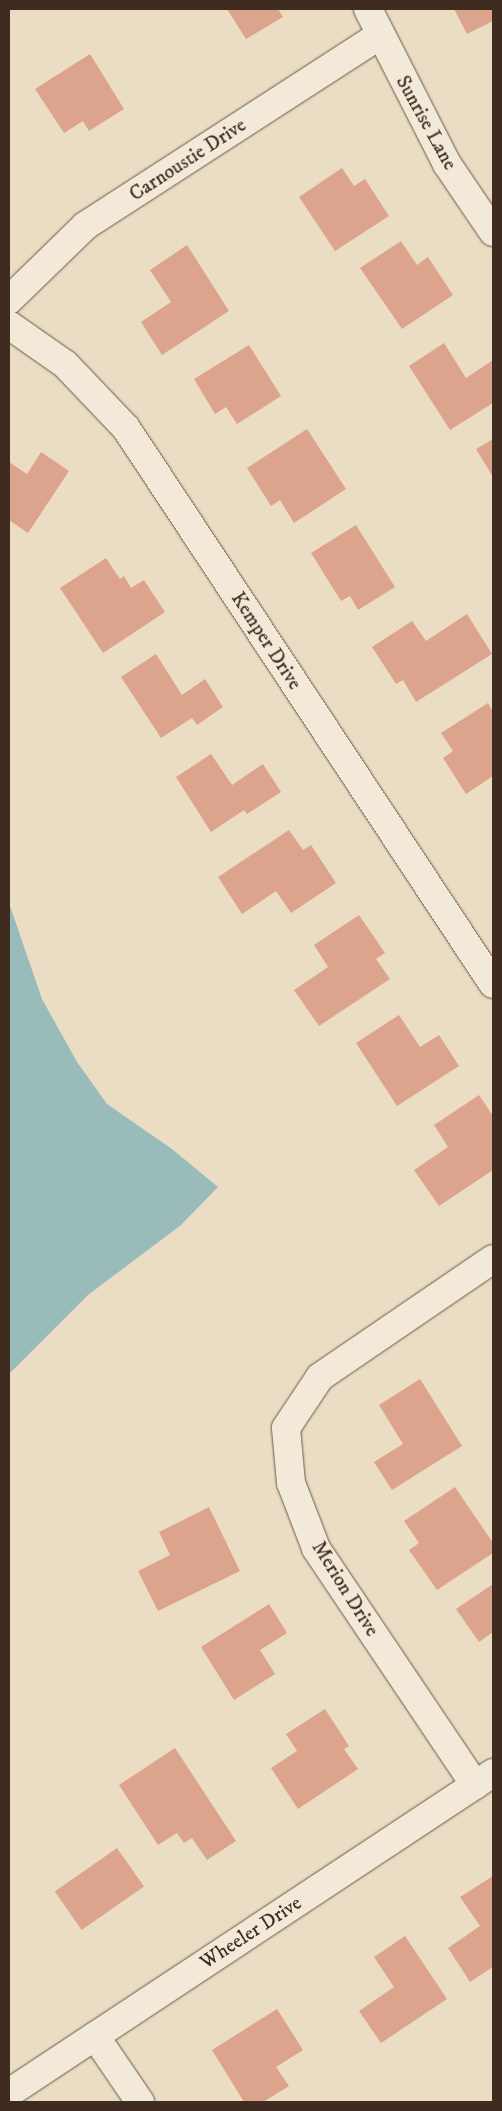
<!DOCTYPE html>
<html>
<head>
<meta charset="utf-8">
<style>
	body { margin:0 }
	#map { position:relative; width:502px; height:2111px; overflow:hidden; background:#ebddc4; font-family:"IM FELL DW Pica",serif }
	div>[style] { position:absolute }
	[style*='--x'] { left:calc(var(--x)*1px); top:calc(var(--y)*1px); width:calc(var(--w)*1px); rotate:calc(var(--a)*1deg) }
	.water>* { inset:0; background:#99bbba }
	.building>* { inset:0; background:#dca48c; transform-origin:0 0 }
	.roads { filter:drop-shadow(0 0 1px #6a5848) drop-shadow(0 0 1px #6a5848) }
	.minor>* { height:28px; margin:-14px; padding:0 14px; transform-origin:14px; border-radius:14px; background:#f2e9d9 }
	span { translate:-50% -50%; white-space:nowrap; text-align:center; line-height:1.15; -webkit-text-stroke:4px #f2e9d9; paint-order:stroke }
	.street-label { font-size:20px; color:#3f2b1f }
	.frame { position:absolute; inset:0; border:10px solid #3f2b1f; pointer-events:none }
</style>
</head>
<body>
<div id="map">
	<div class="water">
		<div style="clip-path:polygon(9px 903px,42px 999px,77px 1062px,107px 1104px,172px 1149px,218px 1187px,181px 1225px,88px 1295px,9px 1374px)"></div>
	</div>
	<div class="building">
		<div style="clip-path:polygon(227px 9px,278px 9px,283px 17px,246px 39px)"></div>
		<div style="clip-path:polygon(454px 9px,493px 9px,493px 21px,467px 34px)"></div>
		<div style="clip-path:polygon(90px 54px,124px 109px,89px 131px,83px 121px,64px 133px,35px 89px)"></div>
		<div style="clip-path:polygon(342px 168px,354px 186px,365px 179px,389px 216px,335px 251px,299px 197px)"></div>
		<div style="clip-path:polygon(401px 241px,417px 265px,428px 257px,453px 295px,402px 329px,360px 268px)"></div>
		<div style="clip-path:polygon(187px 245px,229px 311px,162px 355px,141px 322px,171px 302px,150px 270px)"></div>
		<div style="clip-path:polygon(444px 343px,466px 378px,493px 360px,493px 403px,450px 430px,409px 366px)"></div>
		<div style="clip-path:polygon(249px 345px,281px 396px,237px 424px,226px 407px,215px 414px,194px 379px)"></div>
		<div style="clip-path:polygon(307px 429px,346px 489px,294px 523px,280px 500px,271px 506px,247px 468px)"></div>
		<div style="clip-path:polygon(493px 439px,493px 477px,476px 449px)"></div>
		<div style="clip-path:polygon(41px 452px,69px 471px,28px 533px,9px 520px,9px 462px,27px 474px)"></div>
		<div style="clip-path:polygon(356px 525px,395px 587px,358px 610px,350px 596px,341px 601px,311px 553px)"></div>
		<div style="clip-path:polygon(106px 558px,120px 579px,124px 576px,131px 588px,144px 580px,165px 612px,103px 653px,60px 588px)"></div>
		<div style="clip-path:polygon(467px 614px,492px 654px,416px 702px,403px 680px,396px 684px,372px 647px,412px 621px,426px 641px)"></div>
		<div style="clip-path:polygon(156px 654px,182px 695px,205px 679px,223px 707px,197px 725px,192px 718px,161px 738px,121px 677px)"></div>
		<div style="clip-path:polygon(488px 703px,493px 712px,493px 776px,466px 794px,443px 758px,453px 751px,441px 733px)"></div>
		<div style="clip-path:polygon(211px 754px,232px 785px,263px 764px,281px 792px,247px 814px,244px 810px,211px 832px,176px 777px)"></div>
		<div style="clip-path:polygon(289px 830px,303px 850px,311px 845px,336px 883px,291px 913px,276px 891px,242px 914px,218px 877px)"></div>
		<div style="clip-path:polygon(359px 915px,385px 953px,376px 959px,390px 979px,319px 1026px,294px 990px,328px 967px,314px 945px)"></div>
		<div style="clip-path:polygon(399px 1015px,420px 1047px,439px 1035px,459px 1066px,397px 1106px,356px 1043px)"></div>
		<div style="clip-path:polygon(479px 1095px,493px 1116px,493px 1170px,439px 1206px,414px 1170px,448px 1147px,434px 1125px)"></div>
		<div style="clip-path:polygon(420px 1379px,462px 1446px,392px 1490px,374px 1462px,403px 1444px,379px 1405px)"></div>
		<div style="clip-path:polygon(455px 1487px,493px 1543px,493px 1553px,437px 1590px,409px 1550px,419px 1543px,404px 1521px)"></div>
		<div style="clip-path:polygon(209px 1507px,240px 1571px,158px 1611px,138px 1571px,170px 1555px,159px 1532px)"></div>
		<div style="clip-path:polygon(493px 1584px,493px 1632px,479px 1642px,456px 1609px)"></div>
		<div style="clip-path:polygon(269px 1604px,287px 1633px,260px 1650px,275px 1674px,234px 1700px,201px 1647px)"></div>
		<div style="clip-path:polygon(325px 1709px,349px 1746px,344px 1749px,358px 1769px,298px 1809px,271px 1768px,297px 1751px,286px 1734px)"></div>
		<div style="clip-path:polygon(175px 1748px,236px 1841px,207px 1860px,192px 1838px,184px 1843px,177px 1833px,158px 1845px,119px 1785px)"></div>
		<div style="left:117px;top:1848px;width:47px;height:76px;rotate:55deg"></div>
		<div style="clip-path:polygon(493px 1876px,493px 1967px,470px 1982px,448px 1948px,480px 1926px,460px 1897px)"></div>
		<div style="clip-path:polygon(405px 1936px,447px 1999px,381px 2043px,359px 2011px,394px 1987px,374px 1957px)"></div>
		<div style="clip-path:polygon(277px 2009px,303px 2050px,276px 2067px,289px 2086px,263px 2102px,244px 2102px,212px 2050px)"></div>
	</div>
	<div class="roads">
		<div class="minor">
			<div style="--x:368;--y:9;--w:174;--a:63"></div>
			<div style="--x:447;--y:164;--w:82;--a:55.9"></div>
			<div style="--x:9;--y:300;--w:106;--a:-44.2"></div>
			<div style="--x:85;--y:226;--w:350;--a:-32.9"></div>
			<div style="--x:9;--y:325;--w:68;--a:34.9"></div>
			<div style="--x:65;--y:364;--w:88;--a:46.4"></div>
			<div style="--x:126;--y:428;--w:666;--a:56.57"></div>
			<div style="--x:475;--y:1785;--w:285;--a:-123.9"></div>
			<div style="--x:316;--y:1548;--w:70;--a:-111"></div>
			<div style="--x:291;--y:1483;--w:55;--a:-95.2"></div>
			<div style="--x:286;--y:1428;--w:61;--a:-56.3"></div>
			<div style="--x:320;--y:1377;--w:209;--a:-34.3"></div>
			<div style="--x:95;--y:2036;--w:80;--a:55.7"></div>
			<div style="--x:9;--y:2093;--w:580;--a:-33.47"></div>
		</div>
	</div>
	<div class="street-label">
		<span style="left:426px;top:123px;rotate:61deg">Sunrise Lane</span>
		<span style="left:188px;top:160px;rotate:-33deg">Carnoustie Drive</span>
		<span style="left:266px;top:641px;rotate:57deg">Kemper Drive</span>
		<span style="left:345px;top:1589px;rotate:58deg">Merion Drive</span>
		<span style="left:251px;top:1933px;rotate:-33deg">Wheeler Drive</span>
	</div>
	<div class="frame"></div>
</div>
</body>
</html>
